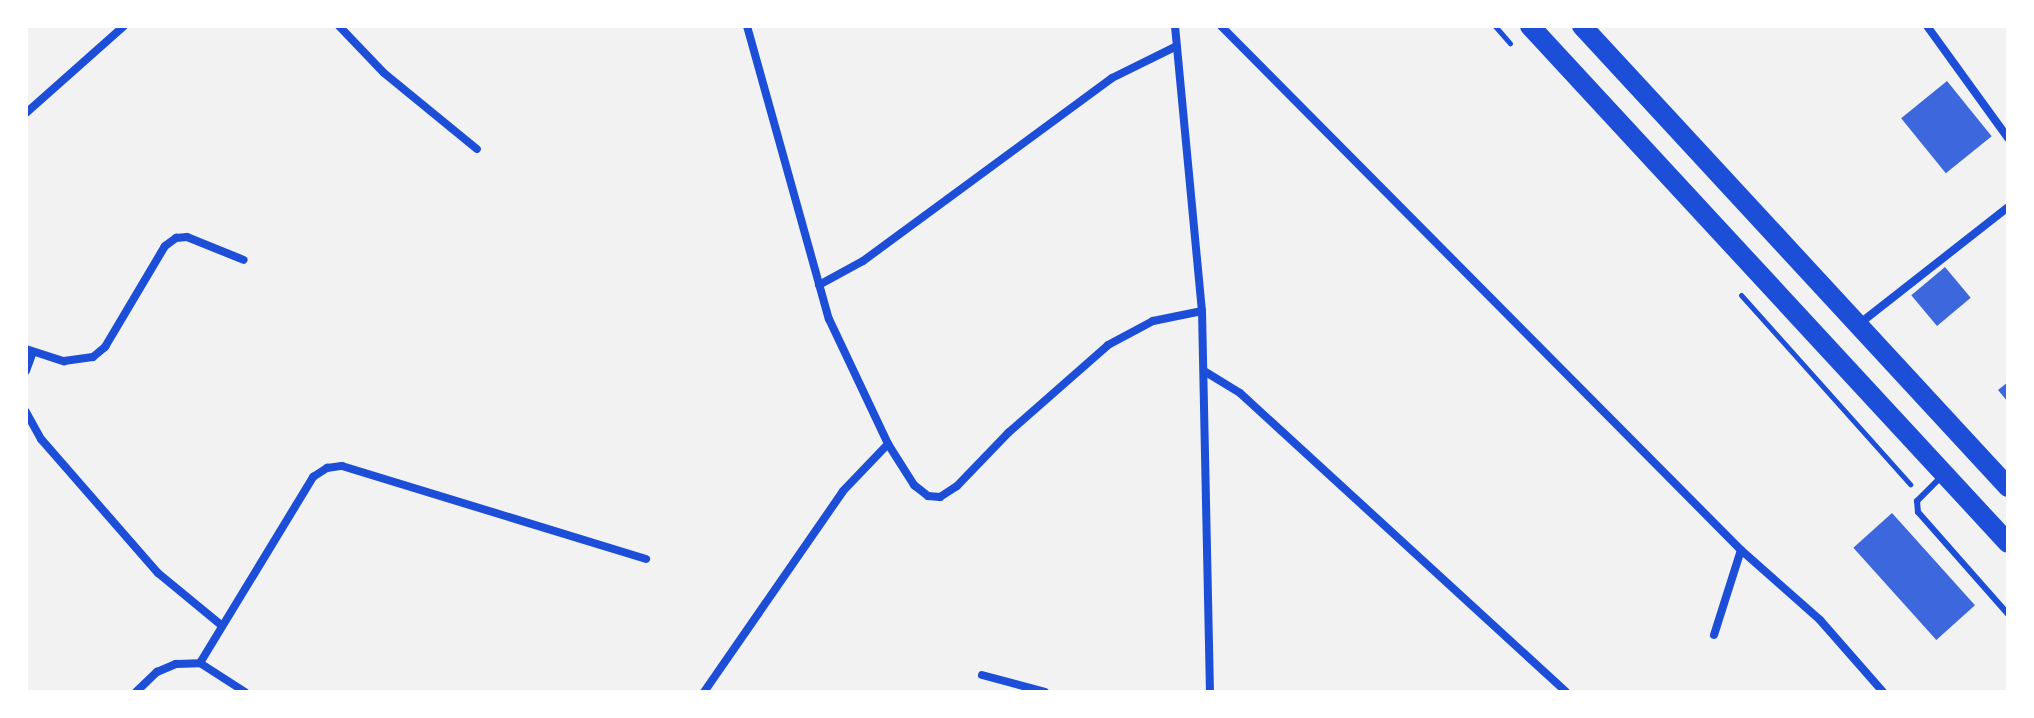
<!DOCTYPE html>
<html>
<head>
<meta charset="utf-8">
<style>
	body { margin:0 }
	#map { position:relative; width:2034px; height:718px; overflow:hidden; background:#f2f2f2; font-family:Poppins,sans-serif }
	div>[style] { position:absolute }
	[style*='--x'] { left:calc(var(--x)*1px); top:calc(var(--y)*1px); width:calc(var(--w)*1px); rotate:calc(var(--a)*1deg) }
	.building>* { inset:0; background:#3d67dc; transform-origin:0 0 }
	.path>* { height:5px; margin:-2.5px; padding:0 2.5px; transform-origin:2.5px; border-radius:2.5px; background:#1d4ed8 }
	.service>* { height:6px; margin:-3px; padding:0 3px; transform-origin:3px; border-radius:3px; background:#1d4ed8 }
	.minor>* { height:8px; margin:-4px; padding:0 4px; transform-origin:4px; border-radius:4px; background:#1d4ed8 }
	.primary>* { height:20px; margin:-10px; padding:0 10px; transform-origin:10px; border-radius:10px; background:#1d4ed8 }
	span { translate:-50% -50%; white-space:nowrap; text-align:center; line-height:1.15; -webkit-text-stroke:6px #fff; paint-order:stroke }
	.frame { position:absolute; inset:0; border:28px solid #fff; pointer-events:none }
</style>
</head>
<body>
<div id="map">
	<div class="building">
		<div style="left:1947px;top:81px;width:71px;height:59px;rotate:51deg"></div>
		<div style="left:1945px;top:267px;width:40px;height:44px;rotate:50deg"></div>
		<div style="clip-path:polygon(2008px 382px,2008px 402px,1998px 390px)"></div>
		<div style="left:1892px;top:513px;width:124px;height:52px;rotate:48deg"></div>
	</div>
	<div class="path">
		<div style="--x:1495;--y:26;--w:23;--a:49"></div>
		<div style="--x:1741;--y:295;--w:254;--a:48.2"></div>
	</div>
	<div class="service">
		<div style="--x:1941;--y:477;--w:34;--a:135"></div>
		<div style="--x:1917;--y:501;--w:11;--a:85"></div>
		<div style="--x:1918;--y:512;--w:136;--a:48.6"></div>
	</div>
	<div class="minor">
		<div style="--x:339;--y:26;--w:65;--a:46.2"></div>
		<div style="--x:384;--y:73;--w:120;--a:39.3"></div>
		<div style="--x:747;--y:26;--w:304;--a:74.4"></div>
		<div style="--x:829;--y:319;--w:138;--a:64.7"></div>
		<div style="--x:888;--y:444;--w:49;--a:57.6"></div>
		<div style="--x:914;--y:485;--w:18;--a:38"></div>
		<div style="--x:928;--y:496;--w:12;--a:5"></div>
		<div style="--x:940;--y:497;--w:20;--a:-33"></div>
		<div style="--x:957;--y:486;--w:74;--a:-46.1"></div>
		<div style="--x:1008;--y:433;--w:133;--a:-41.3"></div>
		<div style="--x:1108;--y:345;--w:51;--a:-28.1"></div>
		<div style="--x:1153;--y:321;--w:50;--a:-11.5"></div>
		<div style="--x:1175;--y:26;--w:286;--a:84.6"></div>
		<div style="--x:1202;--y:311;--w:381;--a:88.8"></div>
		<div style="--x:1221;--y:26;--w:738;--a:45.22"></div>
		<div style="--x:1741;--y:550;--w:106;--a:41.5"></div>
		<div style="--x:1820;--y:620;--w:96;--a:48.8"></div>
		<div style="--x:1927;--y:26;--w:138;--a:54.1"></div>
		<div style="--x:26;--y:113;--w:131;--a:-41.6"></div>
		<div style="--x:819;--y:285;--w:50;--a:-28.6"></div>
		<div style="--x:863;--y:261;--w:309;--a:-36.3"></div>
		<div style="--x:1112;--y:78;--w:72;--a:-26.2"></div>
		<div style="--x:1859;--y:324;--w:189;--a:-38.1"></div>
		<div style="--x:26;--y:349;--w:40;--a:18"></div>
		<div style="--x:64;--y:361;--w:29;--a:-8"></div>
		<div style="--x:93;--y:357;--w:16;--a:-40"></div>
		<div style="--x:105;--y:347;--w:117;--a:-59.3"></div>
		<div style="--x:165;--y:246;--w:14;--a:-36"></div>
		<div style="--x:176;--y:238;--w:11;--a:-5"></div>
		<div style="--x:187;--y:237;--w:61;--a:22"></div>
		<div style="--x:26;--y:371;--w:20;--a:-70"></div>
		<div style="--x:1204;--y:371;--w:42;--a:31.4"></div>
		<div style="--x:1240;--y:393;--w:442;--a:42.5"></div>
		<div style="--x:26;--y:412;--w:31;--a:61"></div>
		<div style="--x:41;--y:439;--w:178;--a:48.9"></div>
		<div style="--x:158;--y:573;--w:82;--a:39.5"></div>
		<div style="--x:1714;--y:635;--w:89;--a:-72.4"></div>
		<div style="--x:200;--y:663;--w:218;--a:-58.7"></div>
		<div style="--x:313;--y:477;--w:17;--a:-33"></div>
		<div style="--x:327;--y:468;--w:15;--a:-8"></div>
		<div style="--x:342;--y:466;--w:318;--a:17"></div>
		<div style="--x:982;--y:675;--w:65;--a:15.1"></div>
		<div style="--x:136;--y:692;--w:29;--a:-44"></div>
		<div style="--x:157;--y:672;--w:21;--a:-23"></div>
		<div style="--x:176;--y:664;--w:24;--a:-2"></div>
		<div style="--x:200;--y:663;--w:54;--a:32.8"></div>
		<div style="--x:704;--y:692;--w:244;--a:-55.3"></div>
		<div style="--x:843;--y:491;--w:65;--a:-46.2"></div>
	</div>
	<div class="primary">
		<div style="--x:1530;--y:26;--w:704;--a:47.24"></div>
		<div style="--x:1582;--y:26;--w:628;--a:47.26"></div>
	</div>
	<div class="frame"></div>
</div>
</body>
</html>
